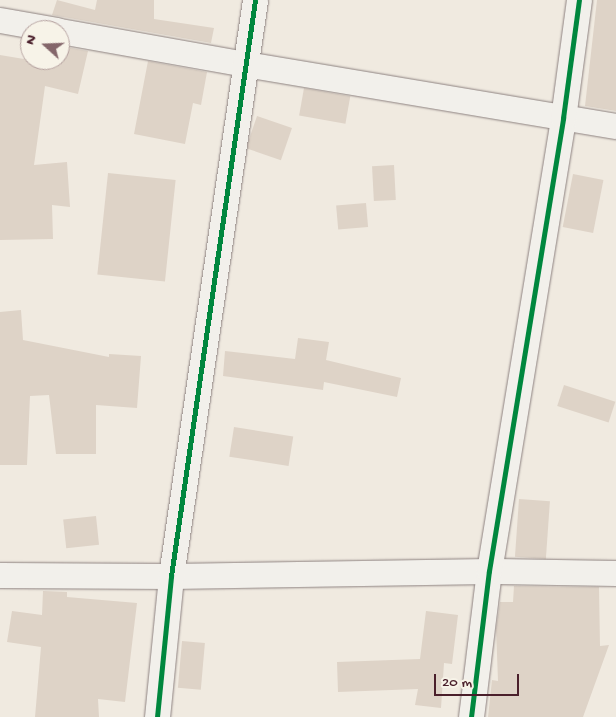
<!DOCTYPE html>
<html>
<head>
<meta charset="utf-8">
<style>
	body { margin:0 }
	#map { position:relative; width:616px; height:717px; overflow:hidden; background:#f0eae0; font-family:"Gochi Hand",sans-serif }
	div>[style] { position:absolute }
	[style*='--x'] { left:calc(var(--x)*1px); top:calc(var(--y)*1px); width:calc(var(--w)*1px); rotate:calc(var(--a)*1deg) }
	.building>* { inset:0; background:#ded3c7; transform-origin:0 0 }
	.roads { filter:drop-shadow(0 0 1px #8d8280) drop-shadow(0 0 1px #8d8280) }
	.minor>* { height:25px; margin:-12.5px; padding:0 12.5px; transform-origin:12.5px; border-radius:12.5px; background:#f2f0eb }
	.cycleway>* { height:5px; margin:-2.5px; padding:0 2.5px; transform-origin:2.5px; border-radius:2.5px; background:#00873e }
	span { translate:-50% -50%; white-space:nowrap; text-align:center; line-height:1.15; -webkit-text-stroke:4.5px #f7f3e8; paint-order:stroke }
	.north { position:absolute; left:20px; top:20px; width:50px; height:50px; box-sizing:border-box; background:#f7f3e8; border:1px solid #b29e9c; border-radius:50%; rotate:290deg; font-size:14px; font-weight:700; line-height:20px; text-align:center; color:#4a1f2b }
	.north::after { content:''; display:block; margin:auto; width:18px; height:22px; background:#84666a; clip-path:polygon(50% 0,100% 100%,50% 72%,0 100%) }
	.scale { position:absolute; left:434px; top:674px; width:85px; height:22px; box-sizing:border-box; border:2px solid #4a1f2b; border-top:0; padding-left:6px; font-size:15px; line-height:18px; white-space:nowrap; color:#4a1f2b; -webkit-text-stroke:4px #f7f3e8; paint-order:stroke }
</style>
</head>
<body>
<div id="map">
	<div class="building">
		<div style="clip-path:polygon(57px 0,95px 10px,97px 0,154px 0,154px 19px,214px 28px,211px 43px,52px 15px)"></div>
		<div style="clip-path:polygon(597px 0,616px 0,616px 111px,585px 106px)"></div>
		<div style="clip-path:polygon(60px 46px,88px 51px,78px 94px,45px 86px,34px 165px,67px 162px,70px 207px,52px 205px,53px 239px,0 240px,0 55px,30px 60px,60px 60px)"></div>
		<div style="clip-path:polygon(148px 61px,207px 72px,201px 105px,193px 103px,185px 144px,134px 134px)"></div>
		<div style="left:304px;top:88px;width:47px;height:28px;rotate:10deg"></div>
		<div style="left:257px;top:116px;width:37px;height:34px;rotate:19deg"></div>
		<div style="left:394px;top:165px;width:35px;height:22px;rotate:87deg"></div>
		<div style="left:108px;top:173px;width:68px;height:102px;rotate:6deg"></div>
		<div style="left:573px;top:174px;width:31px;height:54px;rotate:11deg"></div>
		<div style="left:366px;top:203px;width:24px;height:30px;rotate:85deg"></div>
		<div style="clip-path:polygon(21px 310px,23px 340px,109px 357px,109px 354px,141px 356px,137px 408px,96px 405px,96px 454px,56px 454px,49px 395px,30px 396px,27px 465px,0 465px,0 312px)"></div>
		<div style="clip-path:polygon(298px 338px,329px 342px,326px 360px,401px 378px,397px 397px,324px 382px,323px 390px,223px 376px,225px 351px,295px 359px)"></div>
		<div style="left:564px;top:385px;width:54px;height:22px;rotate:18deg"></div>
		<div style="left:234px;top:427px;width:60px;height:30px;rotate:9deg"></div>
		<div style="left:519px;top:499px;width:31px;height:58px;rotate:4deg"></div>
		<div style="left:96px;top:516px;width:29px;height:33px;rotate:84deg"></div>
		<div style="clip-path:polygon(514px 586px,599px 587px,600px 646px,609px 645px,583px 717px,488px 717px,492px 680px,498px 681px,496px 628px,500px 602px,513px 602px)"></div>
		<div style="clip-path:polygon(43px 591px,67px 592px,67px 597px,137px 603px,125px 702px,98px 699px,99px 717px,35px 717px,41px 647px,7px 642px,12px 611px,42px 615px)"></div>
		<div style="clip-path:polygon(426px 611px,458px 615px,452px 664px,444px 663px,441px 708px,415px 705px,418px 689px,338px 692px,337px 662px,420px 659px)"></div>
		<div style="left:182px;top:641px;width:23px;height:47px;rotate:5deg"></div>
	</div>
	<div class="roads">
		<div class="minor">
			<div style="--x:0;--y:20;--w:58;--a:10"></div>
			<div style="--x:60;--y:31;--w:188;--a:10.1"></div>
			<div style="--x:245;--y:64;--w:376;--a:9.5"></div>
			<div style="--x:0;--y:575;--w:171;--a:0.3"></div>
			<div style="--x:171;--y:576;--w:318;--a:-0.9"></div>
			<div style="--x:489;--y:571;--w:127;--a:0.9"></div>
			<div style="--x:157;--y:717;--w:142;--a:-84.3"></div>
			<div style="--x:171;--y:576;--w:582;--a:-81.7"></div>
			<div style="--x:471;--y:717;--w:147;--a:-83"></div>
			<div style="--x:489;--y:571;--w:459;--a:-80.7"></div>
			<div style="--x:563;--y:118;--w:119;--a:-82.3"></div>
		</div>
	</div>
	<div class="cycleway">
		<div style="--x:157;--y:717;--w:142;--a:-84.3"></div>
		<div style="--x:171;--y:576;--w:582;--a:-81.7"></div>
		<div style="--x:471;--y:717;--w:147;--a:-83"></div>
		<div style="--x:489;--y:571;--w:459;--a:-80.7"></div>
		<div style="--x:563;--y:118;--w:119;--a:-82.3"></div>
	</div>
	<div class="north">N</div>
	<div class="scale">20 m</div>
</div>
</body>
</html>
